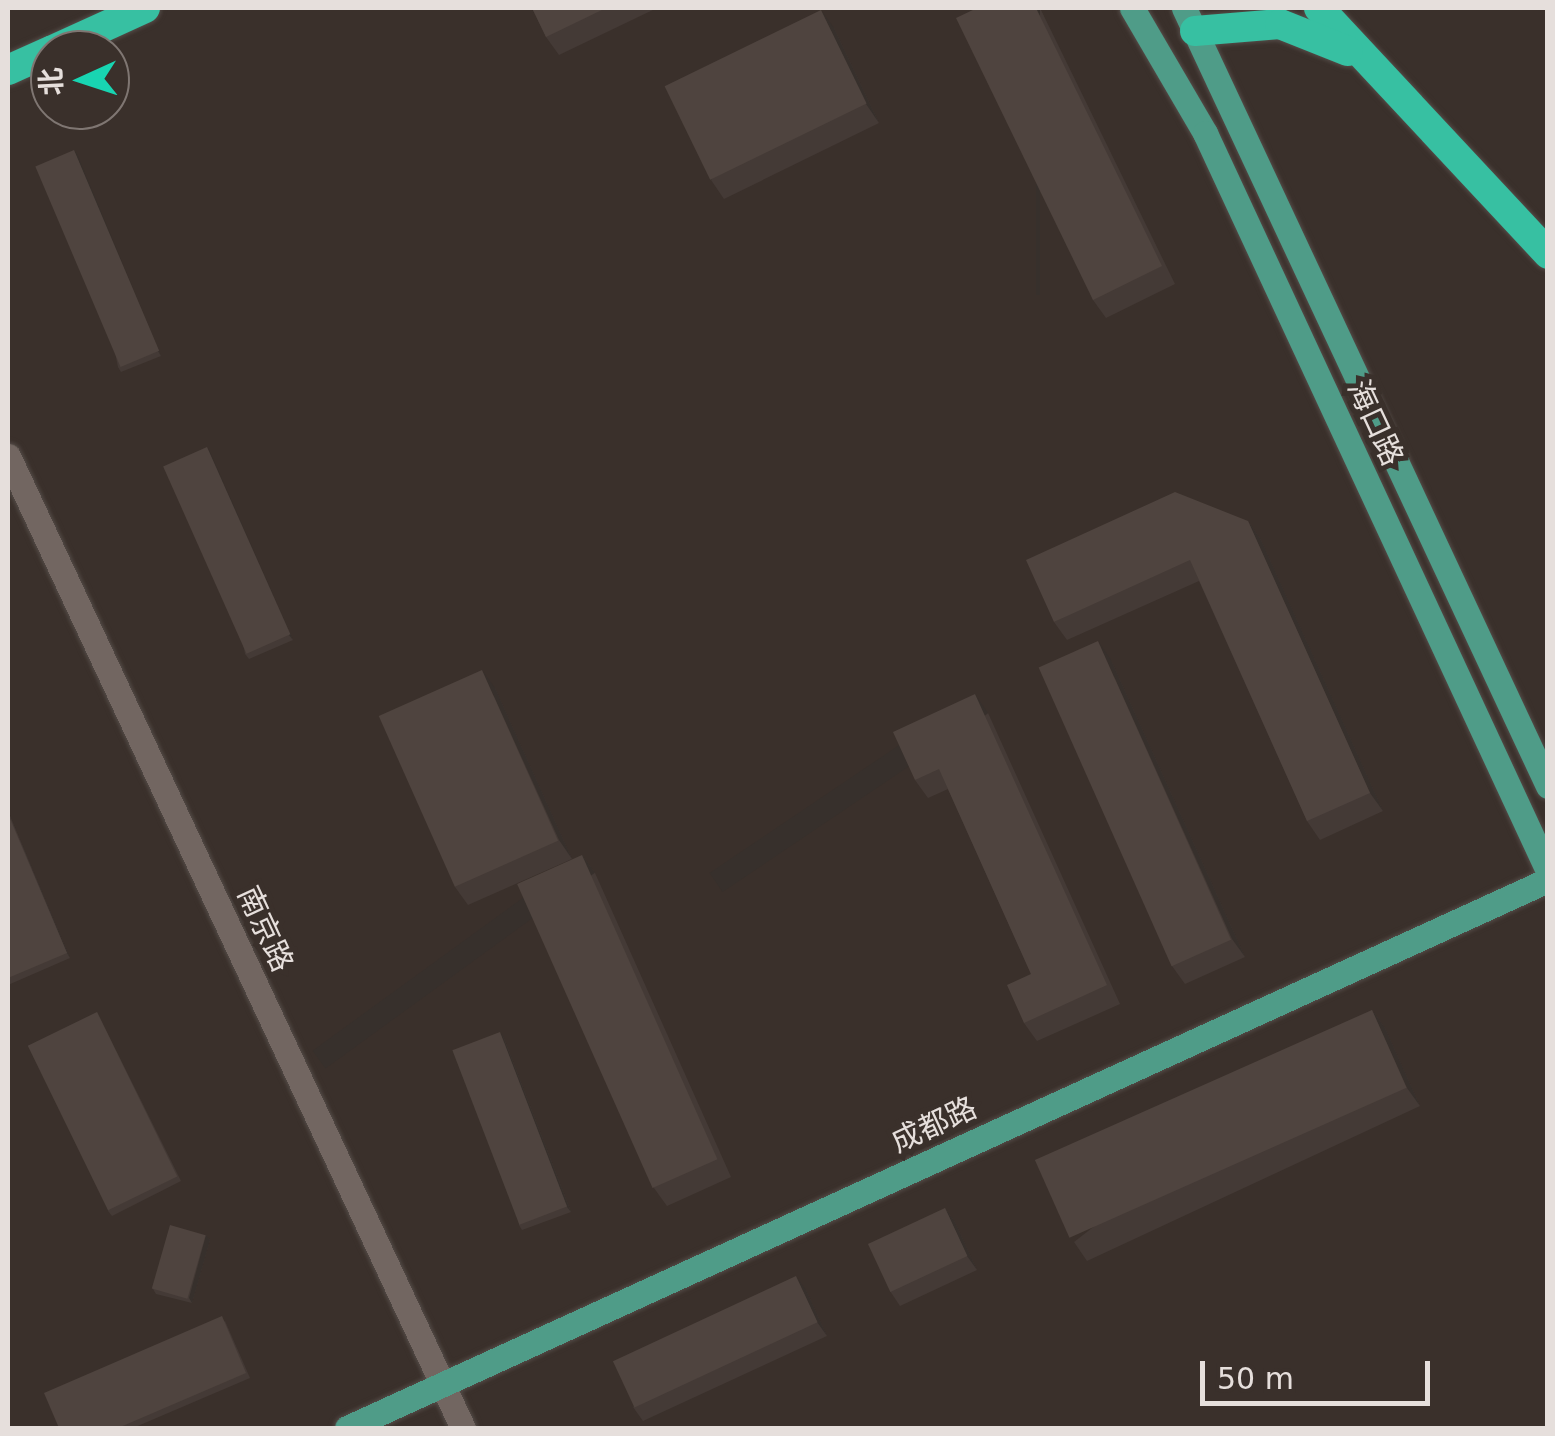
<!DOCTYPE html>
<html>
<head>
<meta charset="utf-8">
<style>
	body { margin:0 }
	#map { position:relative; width:1555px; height:1436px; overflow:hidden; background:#3a302b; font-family:"DejaVu Sans","Noto Sans SC",sans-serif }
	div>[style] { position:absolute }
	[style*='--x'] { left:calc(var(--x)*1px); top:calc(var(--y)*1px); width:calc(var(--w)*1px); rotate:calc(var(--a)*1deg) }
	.roads { filter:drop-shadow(0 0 2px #544c48) drop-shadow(0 0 2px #544c48) }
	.minor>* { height:25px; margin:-12.5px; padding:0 12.5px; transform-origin:12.5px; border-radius:12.5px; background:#726661 }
	.major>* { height:25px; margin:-12.5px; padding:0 12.5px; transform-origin:12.5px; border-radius:12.5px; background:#4f9c88 }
	.highway>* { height:30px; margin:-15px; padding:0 15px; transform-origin:15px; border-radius:15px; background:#37c0a2 }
	.wall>* { inset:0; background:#443a36 }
	.shaded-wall>* { inset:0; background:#37302c; transform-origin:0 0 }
	.building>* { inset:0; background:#4f443f; transform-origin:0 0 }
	span { translate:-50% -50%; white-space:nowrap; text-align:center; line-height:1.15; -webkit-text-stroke:10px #3a302b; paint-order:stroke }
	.street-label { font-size:30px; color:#e6dfdc }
	.frame { position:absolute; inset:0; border:10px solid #e6dfdc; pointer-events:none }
	.north { position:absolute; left:30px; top:30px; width:100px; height:100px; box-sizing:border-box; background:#3a302b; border:2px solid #7f7672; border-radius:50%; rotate:267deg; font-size:28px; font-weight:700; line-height:40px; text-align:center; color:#e6dfdc }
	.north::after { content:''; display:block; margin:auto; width:35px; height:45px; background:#18d5b2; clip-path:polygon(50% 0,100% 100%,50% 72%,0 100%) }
	.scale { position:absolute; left:1200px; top:1361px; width:230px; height:45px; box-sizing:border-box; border:5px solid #e6dfdc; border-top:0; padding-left:12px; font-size:30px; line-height:35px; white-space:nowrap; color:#e6dfdc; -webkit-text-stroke:8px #3a302b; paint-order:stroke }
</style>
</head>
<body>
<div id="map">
	<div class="roads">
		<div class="minor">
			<div style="--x:8;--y:456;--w:1073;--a:64.92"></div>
		</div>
		<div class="major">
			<div style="--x:1132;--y:8;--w:145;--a:59.7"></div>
			<div style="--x:1205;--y:133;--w:814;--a:65.07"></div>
			<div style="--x:1184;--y:8;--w:859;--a:64.93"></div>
			<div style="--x:347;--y:1428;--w:1320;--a:-24.53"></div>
		</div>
		<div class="highway">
			<div style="--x:1319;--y:8;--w:336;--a:47"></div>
			<div style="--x:1195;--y:31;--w:85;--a:-4.7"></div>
			<div style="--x:1280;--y:24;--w:73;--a:21.7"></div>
			<div style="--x:53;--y:50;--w:101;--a:-24.5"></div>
			<div style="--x:8;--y:70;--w:46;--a:-24.3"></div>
		</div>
	</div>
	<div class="wall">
		<div style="clip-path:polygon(532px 8px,657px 8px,559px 55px,546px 37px)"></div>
		<div style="clip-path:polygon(977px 8px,1040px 8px,1175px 284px,1106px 318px,1093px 300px)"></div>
		<div style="clip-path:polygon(834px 28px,879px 123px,724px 199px,711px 180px)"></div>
		<div style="clip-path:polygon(74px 150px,161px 356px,121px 372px,118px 367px)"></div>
		<div style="clip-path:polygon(207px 447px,293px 640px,249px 659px,245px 654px)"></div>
		<div style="clip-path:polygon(1248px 521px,1261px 540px,1383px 811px,1320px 840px,1307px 821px,1199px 581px,1067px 640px,1054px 622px)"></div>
		<div style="clip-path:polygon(1111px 660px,1245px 957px,1185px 984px,1172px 966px)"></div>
		<div style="clip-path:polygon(495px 688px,572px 859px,468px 905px,455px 887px)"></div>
		<div style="clip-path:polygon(988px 713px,1120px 1004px,1037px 1041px,1024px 1023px,1031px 974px,948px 789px,928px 798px,915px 780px)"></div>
		<div style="clip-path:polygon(8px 811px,70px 958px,8px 985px)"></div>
		<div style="clip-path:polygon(582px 855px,595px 873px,731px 1177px,667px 1206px,654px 1188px)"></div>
		<div style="clip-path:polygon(1372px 1010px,1385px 1028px,1420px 1106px,1087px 1261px,1074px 1242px)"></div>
		<div style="clip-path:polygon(97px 1012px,181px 1181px,112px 1216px,108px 1211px)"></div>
		<div style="clip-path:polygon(503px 1036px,571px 1212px,522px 1230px,519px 1225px)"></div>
		<div style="clip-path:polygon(945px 1208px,955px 1222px,977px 1270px,900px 1306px,890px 1291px)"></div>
		<div style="clip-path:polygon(206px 1235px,210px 1240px,192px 1303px,156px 1294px,153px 1289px)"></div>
		<div style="clip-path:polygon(806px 1290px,827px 1336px,643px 1421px,633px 1407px)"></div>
		<div style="clip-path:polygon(225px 1321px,250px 1378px,133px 1428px,59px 1428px)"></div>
	</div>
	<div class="shaded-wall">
		<div style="left:1036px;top:8px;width:4px;height:287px"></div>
		<div style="clip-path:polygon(821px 10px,834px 28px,879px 123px,866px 104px)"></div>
		<div style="clip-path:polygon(74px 150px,77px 154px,161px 356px,158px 351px)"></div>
		<div style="clip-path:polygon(207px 447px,210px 452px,293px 640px,289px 635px)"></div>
		<div style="clip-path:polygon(1248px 521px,1261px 540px,1383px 811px,1370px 793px)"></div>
		<div style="clip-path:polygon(1098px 641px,1111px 660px,1245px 957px,1232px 939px)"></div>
		<div style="clip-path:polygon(482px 670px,495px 688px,572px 859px,559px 840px)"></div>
		<div style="left:975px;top:694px;width:23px;height:320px;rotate:56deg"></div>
		<div style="clip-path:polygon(8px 811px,70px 958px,67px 953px)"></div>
		<div style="left:582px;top:855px;width:22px;height:333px;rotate:54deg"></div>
		<div style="clip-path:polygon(1372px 1010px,1385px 1028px,1420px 1106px,1407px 1088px)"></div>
		<div style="clip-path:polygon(500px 1032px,503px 1036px,571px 1212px,567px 1207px)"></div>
		<div style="clip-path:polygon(945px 1208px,955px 1222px,977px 1270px,967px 1256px)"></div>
		<div style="clip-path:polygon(206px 1235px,210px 1240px,192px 1303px,189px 1298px)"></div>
		<div style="clip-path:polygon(796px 1276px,806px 1290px,827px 1336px,817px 1322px)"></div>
	</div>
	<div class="building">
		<div style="clip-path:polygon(532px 8px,606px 8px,546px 37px)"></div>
		<div style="clip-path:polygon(977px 8px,1036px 8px,1162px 266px,1093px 300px,956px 18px)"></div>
		<div style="left:821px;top:10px;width:104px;height:174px;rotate:64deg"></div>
		<div style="left:74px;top:150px;width:218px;height:42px;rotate:67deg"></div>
		<div style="left:207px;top:447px;width:205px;height:48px;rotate:66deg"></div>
		<div style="clip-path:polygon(1175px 492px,1248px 521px,1370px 793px,1307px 821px,1190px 560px,1054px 622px,1026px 560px)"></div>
		<div style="left:1098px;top:641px;width:327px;height:65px;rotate:66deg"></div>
		<div style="left:482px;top:670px;width:187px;height:113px;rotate:66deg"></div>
		<div style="clip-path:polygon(975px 694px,1107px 985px,1024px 1023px,1007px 985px,1031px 974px,939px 769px,915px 780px,893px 732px)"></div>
		<div style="clip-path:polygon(8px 814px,67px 953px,8px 978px)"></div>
		<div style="left:582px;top:855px;width:333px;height:71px;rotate:66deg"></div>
		<div style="left:1372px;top:1010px;width:85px;height:369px;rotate:66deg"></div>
		<div style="left:97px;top:1012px;width:183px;height:77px;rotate:64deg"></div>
		<div style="left:500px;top:1032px;width:187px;height:51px;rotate:69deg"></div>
		<div style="left:945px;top:1208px;width:53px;height:85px;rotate:65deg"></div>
		<div style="left:170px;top:1225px;width:37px;height:66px;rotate:16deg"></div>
		<div style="left:796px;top:1276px;width:51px;height:202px;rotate:65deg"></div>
		<div style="clip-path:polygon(222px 1316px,246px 1373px,118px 1428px,59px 1428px,44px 1393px)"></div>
	</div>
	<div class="street-label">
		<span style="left:1375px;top:423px;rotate:65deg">海口路</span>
		<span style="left:265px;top:929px;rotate:65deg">南京路</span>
		<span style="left:934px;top:1125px;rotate:-25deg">成都路</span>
	</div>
	<div class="frame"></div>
	<div class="north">北</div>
	<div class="scale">50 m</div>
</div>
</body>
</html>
